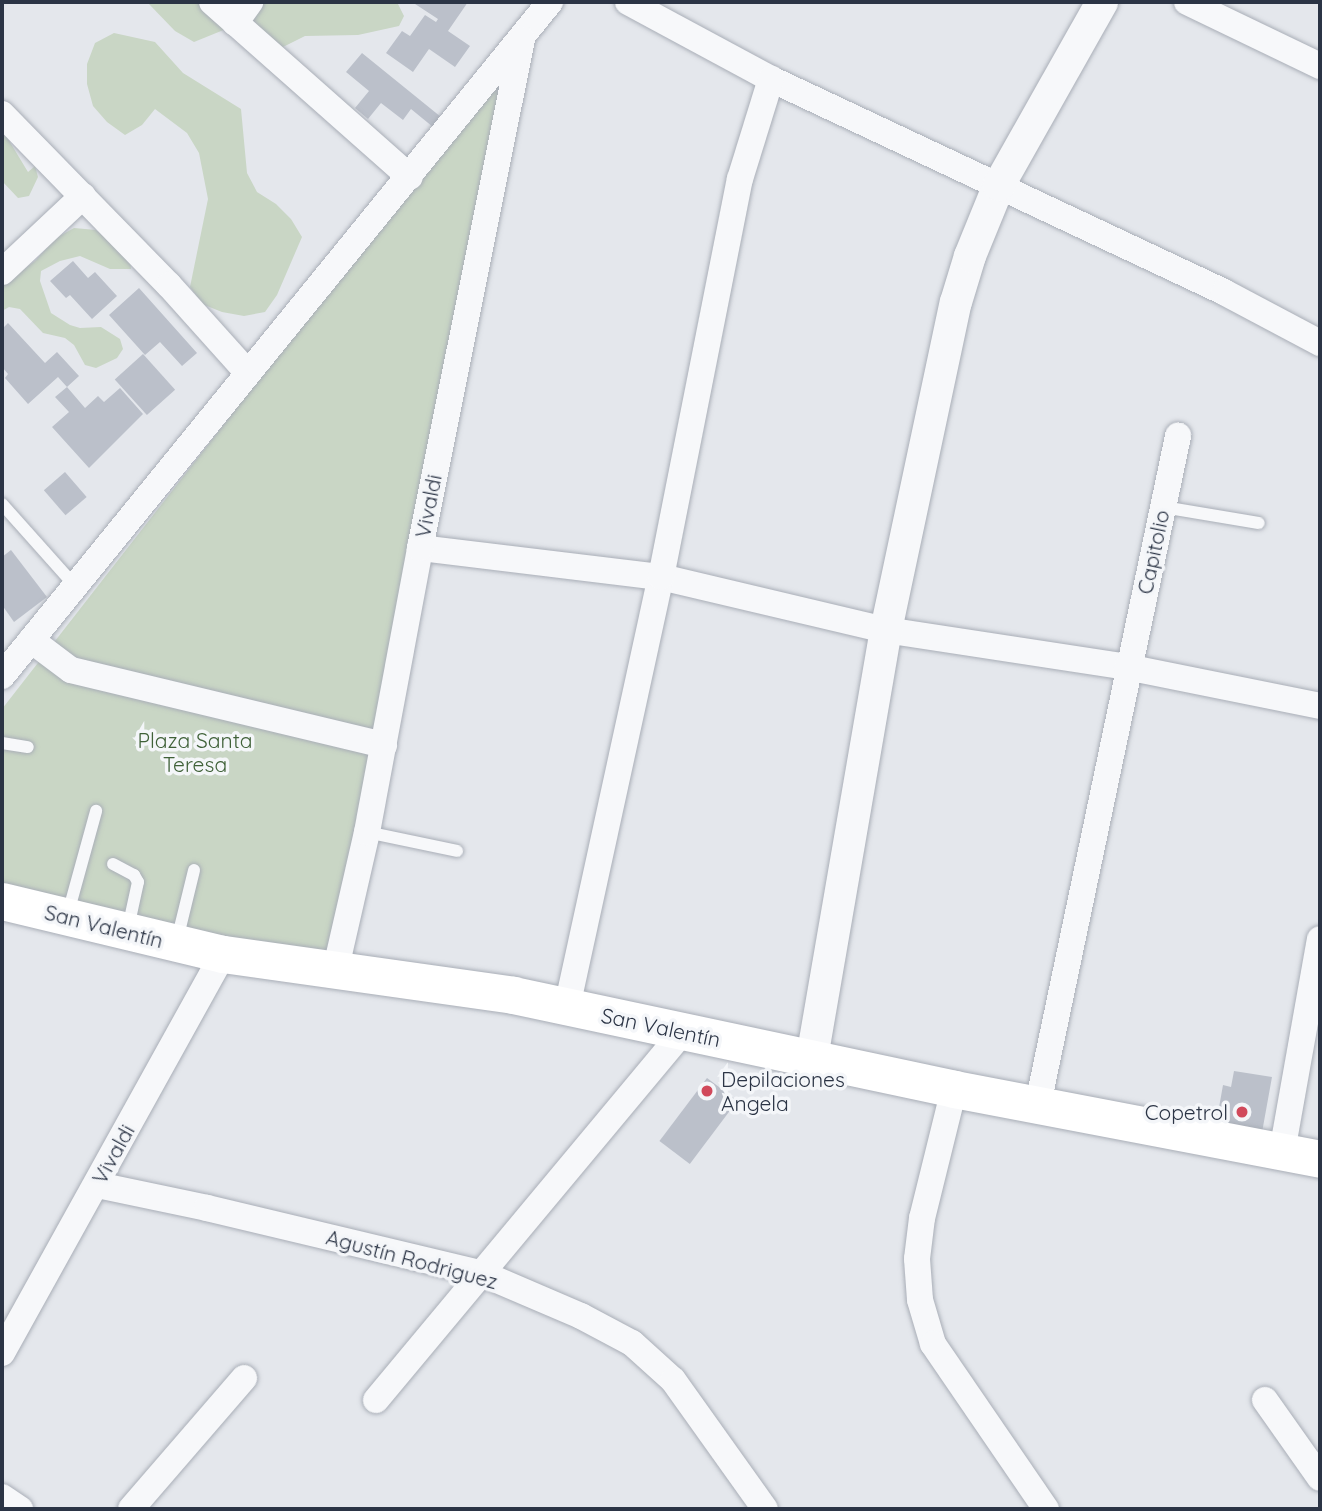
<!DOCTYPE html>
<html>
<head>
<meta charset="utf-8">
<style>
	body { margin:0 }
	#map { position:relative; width:1322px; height:1511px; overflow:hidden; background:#e4e7ec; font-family:Quicksand,sans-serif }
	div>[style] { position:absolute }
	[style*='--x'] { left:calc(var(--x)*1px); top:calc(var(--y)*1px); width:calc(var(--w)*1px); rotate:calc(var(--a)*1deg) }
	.green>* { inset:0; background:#c9d6c5 }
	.building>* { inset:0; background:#bbc0ca; transform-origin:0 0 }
	.roads { filter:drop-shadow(0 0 2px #a9aeb7) drop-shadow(0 0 2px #a9aeb7) }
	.service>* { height:12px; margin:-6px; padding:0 6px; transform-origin:6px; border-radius:6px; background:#f7f8fa }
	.minor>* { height:26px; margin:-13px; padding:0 13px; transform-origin:13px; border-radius:13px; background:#f7f8fa }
	.tertiary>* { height:32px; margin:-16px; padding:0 16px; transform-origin:16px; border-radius:16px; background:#f7f8fa }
	.secondary>* { height:37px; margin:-18.5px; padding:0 18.5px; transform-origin:18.5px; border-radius:18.5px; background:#fff }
	.dots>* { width:19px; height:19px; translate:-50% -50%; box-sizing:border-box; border:4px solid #f4f6f9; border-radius:50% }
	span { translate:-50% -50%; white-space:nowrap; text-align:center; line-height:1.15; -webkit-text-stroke:7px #f4f6f9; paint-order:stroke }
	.street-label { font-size:21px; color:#2b3445 }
	.park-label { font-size:21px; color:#3f6138 }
	.poi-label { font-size:21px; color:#2b3445 }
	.left { translate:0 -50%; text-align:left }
	.right { translate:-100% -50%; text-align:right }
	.frame { position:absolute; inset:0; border:4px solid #2b3445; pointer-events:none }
</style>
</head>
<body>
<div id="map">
	<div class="green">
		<div style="clip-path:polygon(147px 2px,231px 2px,226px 29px,194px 42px,175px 31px)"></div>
		<div style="clip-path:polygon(259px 2px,397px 2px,404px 16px,399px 26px,358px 35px,305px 36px,267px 55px,250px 14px)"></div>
		<div style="clip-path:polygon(114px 33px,155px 42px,183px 73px,241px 109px,247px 173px,257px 192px,276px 204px,291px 219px,302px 237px,277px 295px,265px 312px,244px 316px,222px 312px,202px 304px,190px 287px,208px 199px,199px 153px,187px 133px,155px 109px,142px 125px,125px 135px,107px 122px,93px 106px,87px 84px,87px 64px,95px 43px)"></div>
		<div style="clip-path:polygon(507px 61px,337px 963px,2px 896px,2px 709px)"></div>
		<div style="clip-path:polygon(2px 129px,28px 172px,35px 166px,38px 177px,29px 196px,18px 198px,2px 181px)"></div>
		<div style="clip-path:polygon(74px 228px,96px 230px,130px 257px,131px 269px,110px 269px,80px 256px,60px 261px,41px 271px,40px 281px,51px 313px,70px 325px,80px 328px,101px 327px,120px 339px,123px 349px,117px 358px,96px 368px,85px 365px,74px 345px,65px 338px,43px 333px,20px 309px,9px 307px,2px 311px,2px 285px,35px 261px,56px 238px)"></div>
	</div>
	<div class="building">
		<div style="clip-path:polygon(412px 2px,468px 2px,448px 31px,470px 46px,455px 67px,429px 49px,413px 72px,386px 53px,402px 31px,410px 36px,425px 15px,436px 22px,438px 19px)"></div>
		<div style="clip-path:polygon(362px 53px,441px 117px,433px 127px,411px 109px,403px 120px,381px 103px,368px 119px,355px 108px,369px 91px,346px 72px)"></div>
		<div style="clip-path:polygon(73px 261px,88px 278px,95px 272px,117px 296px,92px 319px,70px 295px,66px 298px,50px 281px)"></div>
		<div style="clip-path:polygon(139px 288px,197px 353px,182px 366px,160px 342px,145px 355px,109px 315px)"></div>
		<div style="clip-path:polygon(8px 323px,45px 363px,57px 352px,79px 376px,67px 387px,58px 377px,28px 404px,5px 378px,8px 374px,2px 367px,2px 329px)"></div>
		<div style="left:143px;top:354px;width:48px;height:38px;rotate:48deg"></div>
		<div style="clip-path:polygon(67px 387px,85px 408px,98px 396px,104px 402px,120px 388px,143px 414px,89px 468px,52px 427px,69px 412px,55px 397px)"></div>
		<div style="left:65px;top:472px;width:33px;height:28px;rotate:49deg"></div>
		<div style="clip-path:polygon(11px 550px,47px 597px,14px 622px,2px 605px,2px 557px)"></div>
		<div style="clip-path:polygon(1234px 1071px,1272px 1077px,1261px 1138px,1215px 1130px,1223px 1085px,1231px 1087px)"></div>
		<div style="left:707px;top:1078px;width:38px;height:79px;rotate:37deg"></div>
	</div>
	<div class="roads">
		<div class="service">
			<div style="--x:2;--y:504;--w:110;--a:48.3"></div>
			<div style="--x:1163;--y:507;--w:97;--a:9.5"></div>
			<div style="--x:2;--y:743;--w:26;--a:9"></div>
			<div style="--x:367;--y:832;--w:92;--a:11.9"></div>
			<div style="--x:113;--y:864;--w:24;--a:28"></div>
			<div style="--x:134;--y:875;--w:8;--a:60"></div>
			<div style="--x:138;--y:882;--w:47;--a:102.3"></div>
			<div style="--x:68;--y:913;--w:106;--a:-74.6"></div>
			<div style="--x:177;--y:940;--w:72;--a:-76.3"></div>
		</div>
		<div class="minor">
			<div style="--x:212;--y:2;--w:264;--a:41.5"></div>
			<div style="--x:628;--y:2;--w:162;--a:28.3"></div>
			<div style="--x:771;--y:79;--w:501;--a:25.18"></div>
			<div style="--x:1224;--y:292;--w:109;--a:28"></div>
			<div style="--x:1187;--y:2;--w:148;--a:25.7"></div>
			<div style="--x:235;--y:23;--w:26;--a:-54"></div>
			<div style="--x:2;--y:114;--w:239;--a:45.7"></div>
			<div style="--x:169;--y:285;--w:118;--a:48.1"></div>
			<div style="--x:2;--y:272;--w:111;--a:-43.2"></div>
			<div style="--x:420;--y:548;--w:243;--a:6.9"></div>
			<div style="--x:661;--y:577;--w:231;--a:13.3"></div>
			<div style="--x:886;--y:630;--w:244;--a:8.7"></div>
			<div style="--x:1127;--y:667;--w:197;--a:11.4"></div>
			<div style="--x:31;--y:640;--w:50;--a:36.9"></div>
			<div style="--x:71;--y:670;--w:322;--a:13.5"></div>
			<div style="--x:2;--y:676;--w:869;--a:-50.89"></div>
			<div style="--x:335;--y:972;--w:144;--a:-77.1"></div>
			<div style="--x:367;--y:832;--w:289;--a:-79.4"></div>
			<div style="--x:420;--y:548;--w:519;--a:-78.67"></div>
			<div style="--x:567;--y:1007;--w:440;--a:-77.7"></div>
			<div style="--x:661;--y:577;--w:406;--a:-78.8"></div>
			<div style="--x:740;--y:179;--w:105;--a:-72.8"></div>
			<div style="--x:954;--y:1089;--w:133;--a:103.9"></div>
			<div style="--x:922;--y:1218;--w:41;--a:97"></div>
			<div style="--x:917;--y:1259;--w:41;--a:85.8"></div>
			<div style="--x:920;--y:1300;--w:46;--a:73.5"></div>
			<div style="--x:933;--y:1344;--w:200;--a:55.6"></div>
			<div style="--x:1038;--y:1104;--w:683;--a:-78.16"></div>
			<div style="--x:1282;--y:1152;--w:216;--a:-79.9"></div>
			<div style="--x:97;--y:1185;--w:112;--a:11.8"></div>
			<div style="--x:207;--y:1208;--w:284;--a:13.4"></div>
			<div style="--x:483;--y:1274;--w:107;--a:23.2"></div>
			<div style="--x:581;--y:1316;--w:58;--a:27.9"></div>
			<div style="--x:632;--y:1343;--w:55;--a:42.1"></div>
			<div style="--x:673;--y:1380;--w:158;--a:54.5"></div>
			<div style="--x:2;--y:1353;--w:456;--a:-61"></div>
			<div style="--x:376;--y:1400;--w:480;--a:-50.2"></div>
			<div style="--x:1265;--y:1400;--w:95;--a:54.8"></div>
			<div style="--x:2;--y:1497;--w:22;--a:34"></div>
			<div style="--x:131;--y:1509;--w:173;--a:-49.2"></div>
		</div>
		<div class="tertiary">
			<div style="--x:812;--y:1058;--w:434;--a:-80.2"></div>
			<div style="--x:886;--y:630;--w:335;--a:-78"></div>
			<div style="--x:956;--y:302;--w:48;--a:-73.1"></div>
			<div style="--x:970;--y:256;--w:77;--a:-67.8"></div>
			<div style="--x:999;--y:185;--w:210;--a:-60.6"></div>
		</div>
		<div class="secondary">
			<div style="--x:2;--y:901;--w:227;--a:13.5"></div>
			<div style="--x:223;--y:954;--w:293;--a:8"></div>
			<div style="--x:513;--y:995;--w:451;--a:12"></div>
			<div style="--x:954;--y:1089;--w:373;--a:10.8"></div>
		</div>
	</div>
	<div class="dots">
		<div style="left:707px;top:1091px;background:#d1495b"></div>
		<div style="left:1242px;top:1112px;background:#d1495b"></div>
	</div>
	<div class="street-label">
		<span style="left:428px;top:506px;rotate:-79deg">Vivaldi</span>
		<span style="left:1153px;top:552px;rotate:-78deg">Capitolio</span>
		<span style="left:104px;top:926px;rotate:14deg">San Valentín</span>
		<span style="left:661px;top:1027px;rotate:12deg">San Valentín</span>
		<span style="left:113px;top:1154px;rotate:-61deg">Vivaldi</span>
		<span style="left:412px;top:1259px;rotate:15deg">Agustín Rodriguez</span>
	</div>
	<div class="park-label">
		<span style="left:195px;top:752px">Plaza Santa<br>Teresa</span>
	</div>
	<div class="poi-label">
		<span class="left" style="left:721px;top:1091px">Depilaciones<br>Angela</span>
		<span class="right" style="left:1228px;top:1112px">Copetrol</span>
	</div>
	<div class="frame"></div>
</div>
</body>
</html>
